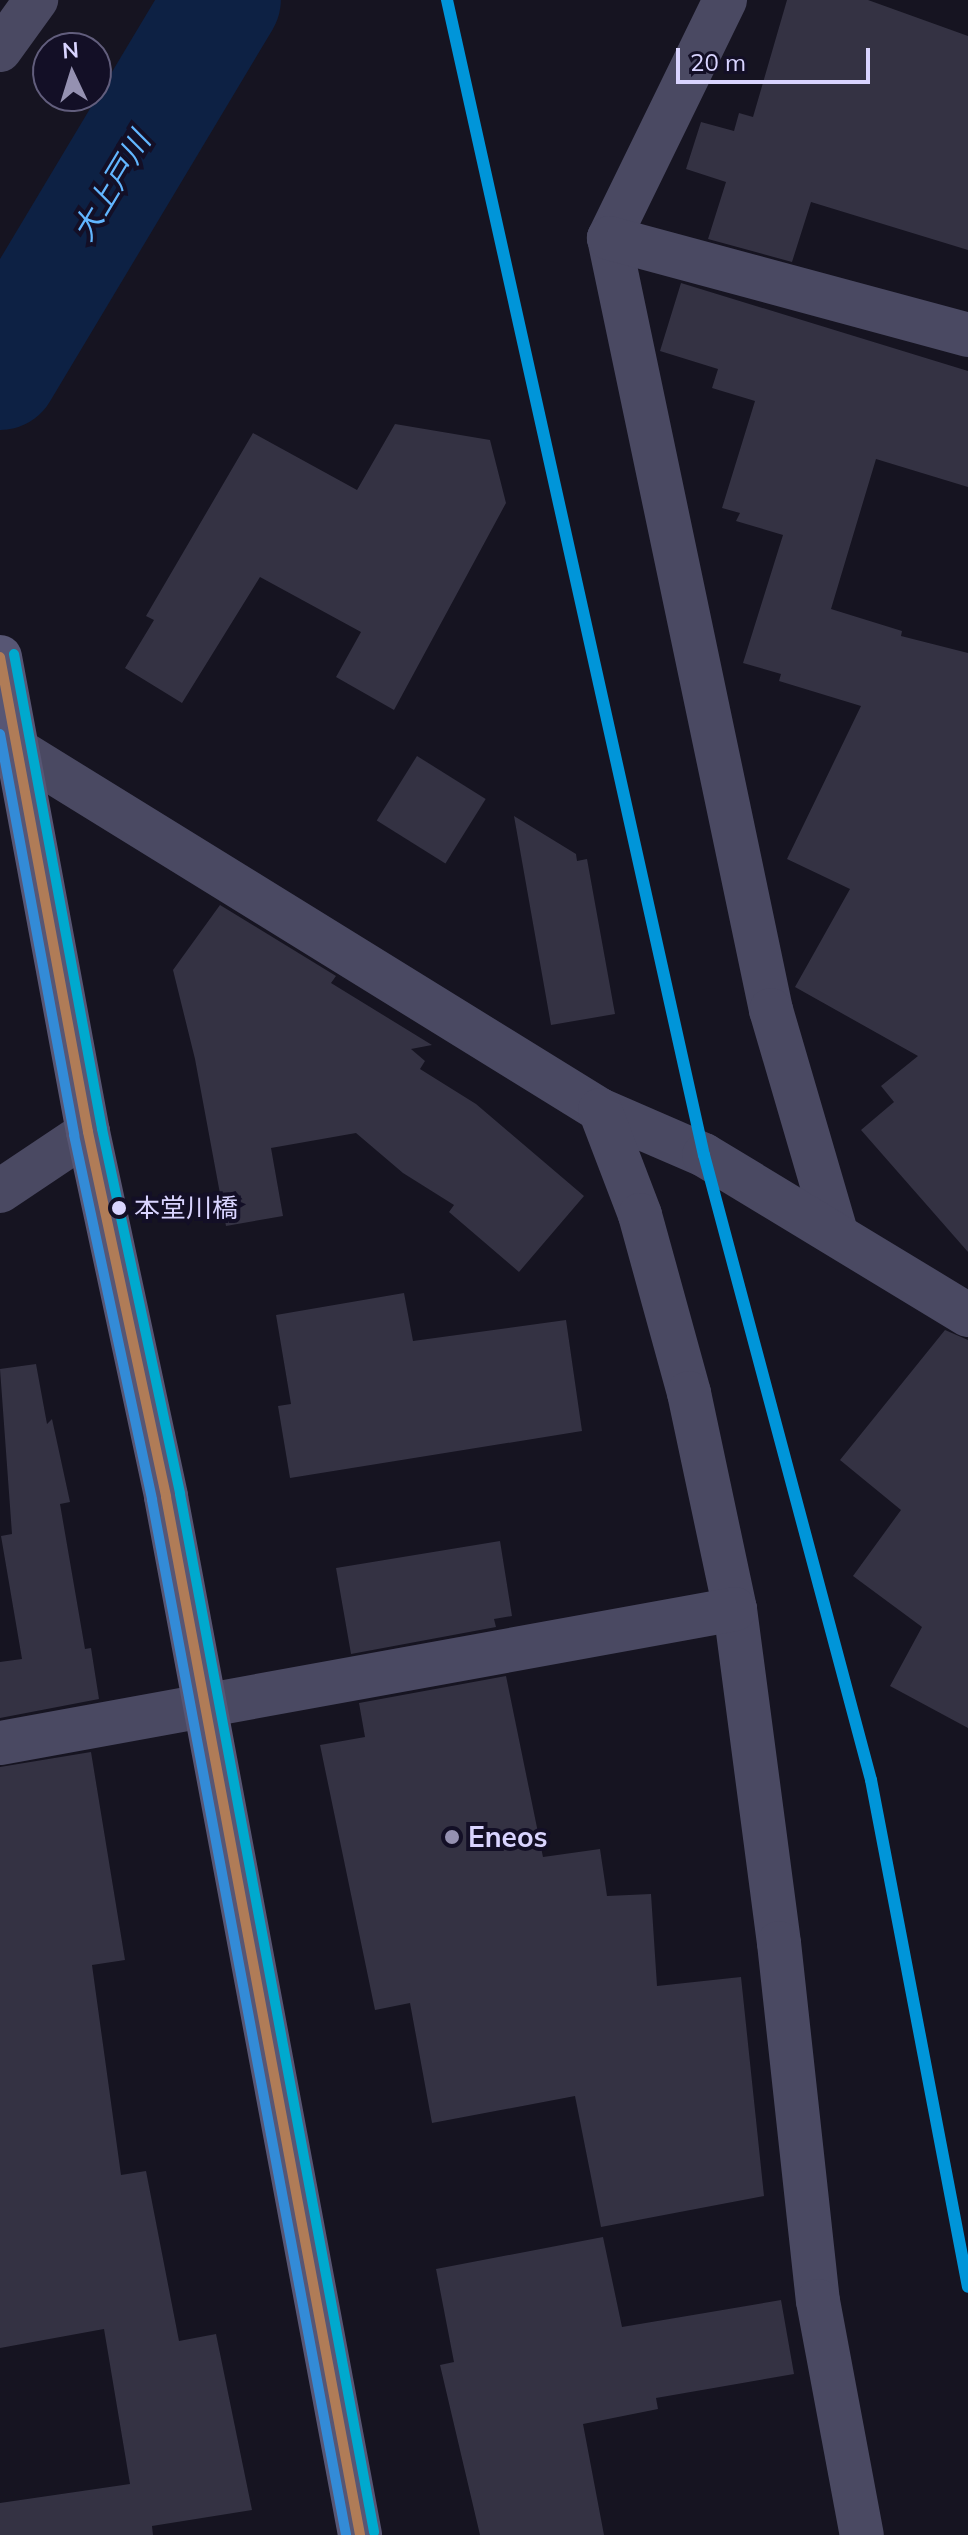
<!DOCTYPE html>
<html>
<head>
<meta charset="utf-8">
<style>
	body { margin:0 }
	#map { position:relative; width:968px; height:2535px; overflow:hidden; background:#161421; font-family:Mulish,"Noto Sans JP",sans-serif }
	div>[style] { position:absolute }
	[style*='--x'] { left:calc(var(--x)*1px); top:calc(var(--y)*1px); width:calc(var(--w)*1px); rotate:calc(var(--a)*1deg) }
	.river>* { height:116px; margin:-58px; padding:0 58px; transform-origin:58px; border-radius:58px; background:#0d2144 }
	.building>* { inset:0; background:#343243; transform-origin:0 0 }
	.street>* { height:44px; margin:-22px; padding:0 22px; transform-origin:22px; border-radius:22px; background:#4a4962 }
	.secondary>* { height:44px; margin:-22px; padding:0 22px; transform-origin:22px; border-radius:22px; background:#575674 }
	.bus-1>* { height:10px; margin:-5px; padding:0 5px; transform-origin:5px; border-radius:5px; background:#b07c57 }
	.bus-2>* { height:10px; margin:-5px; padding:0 5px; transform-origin:5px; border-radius:5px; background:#338bd7 }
	.bus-3>* { height:10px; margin:-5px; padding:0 5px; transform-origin:5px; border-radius:5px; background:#00a9ce }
	.rail-1>* { height:12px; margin:-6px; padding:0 6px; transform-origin:6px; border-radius:6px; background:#0095d9 }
	.dots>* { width:22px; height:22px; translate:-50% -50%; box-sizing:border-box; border:4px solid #130f26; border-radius:50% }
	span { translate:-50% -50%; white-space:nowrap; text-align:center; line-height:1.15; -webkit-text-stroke:8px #130f26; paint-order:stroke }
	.bus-label { font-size:26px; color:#d9d4ff }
	.left { translate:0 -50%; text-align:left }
	.poi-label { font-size:28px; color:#d9d4ff; font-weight:700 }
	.water-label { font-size:30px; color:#62b6ff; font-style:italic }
	.north { position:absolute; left:32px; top:32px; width:80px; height:80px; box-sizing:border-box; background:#130f26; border:2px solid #625e7d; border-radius:50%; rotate:356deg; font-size:22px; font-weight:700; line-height:32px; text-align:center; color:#d9d4ff }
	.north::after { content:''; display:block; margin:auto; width:28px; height:36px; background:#9591b1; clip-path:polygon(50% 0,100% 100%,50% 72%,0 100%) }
	.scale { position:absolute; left:676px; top:48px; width:194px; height:36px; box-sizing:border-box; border:4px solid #d9d4ff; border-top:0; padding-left:10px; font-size:24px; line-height:28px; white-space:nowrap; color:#d9d4ff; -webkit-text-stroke:6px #130f26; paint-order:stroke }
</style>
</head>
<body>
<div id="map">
	<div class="river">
		<div style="--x:0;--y:372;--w:434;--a:-59.1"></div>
	</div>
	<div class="building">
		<div style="clip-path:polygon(787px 0,868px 0,968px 36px,968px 250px,811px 202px,792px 262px,708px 239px,726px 182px,686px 169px,701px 122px,734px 131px,739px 113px,753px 117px)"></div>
		<div style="clip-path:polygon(681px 283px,968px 371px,968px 487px,876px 459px,831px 609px,902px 631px,901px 636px,968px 653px,968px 1252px,861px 1130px,894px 1102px,881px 1086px,918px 1056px,795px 987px,850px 889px,787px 859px,861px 706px,779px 681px,781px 674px,743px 663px,783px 535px,736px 521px,740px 513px,722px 508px,755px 401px,712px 388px,718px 369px,660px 351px)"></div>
		<div style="clip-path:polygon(395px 424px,490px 440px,506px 503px,394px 710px,336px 677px,361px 632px,260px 577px,182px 703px,125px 668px,154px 620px,146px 616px,253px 433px,357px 490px)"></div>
		<div style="left:417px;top:756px;width:81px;height:76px;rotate:32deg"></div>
		<div style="clip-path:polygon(514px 816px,576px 854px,577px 861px,587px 859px,615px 1014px,551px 1025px)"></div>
		<div style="clip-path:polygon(220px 905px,336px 976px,331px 983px,432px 1045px,411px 1049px,425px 1061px,420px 1069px,476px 1104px,584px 1196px,519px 1272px,449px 1212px,454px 1205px,403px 1173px,356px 1133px,271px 1148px,283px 1216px,226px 1226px,195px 1059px,173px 970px)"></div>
		<div style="clip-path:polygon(404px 1293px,413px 1341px,566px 1320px,582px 1431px,290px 1478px,278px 1406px,291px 1404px,276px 1315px)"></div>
		<div style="clip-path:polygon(945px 1330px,968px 1340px,968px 1728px,890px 1686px,922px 1627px,853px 1576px,901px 1510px,840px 1460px)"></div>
		<div style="clip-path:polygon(36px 1364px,47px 1424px,52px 1419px,70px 1502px,60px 1504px,85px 1649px,91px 1648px,99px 1699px,0 1718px,0 1662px,22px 1659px,1px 1536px,12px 1534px,0 1369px)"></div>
		<div style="clip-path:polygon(500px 1541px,512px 1616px,494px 1619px,496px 1627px,351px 1654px,336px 1568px)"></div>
		<div style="clip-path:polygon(506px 1676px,543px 1857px,600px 1849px,607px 1896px,651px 1894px,657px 1986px,741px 1977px,764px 2196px,601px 2227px,575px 2096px,432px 2123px,410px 2003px,375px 2010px,320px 1745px,365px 1737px,359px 1703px)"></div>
		<div style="clip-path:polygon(91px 1752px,125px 1960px,92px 1965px,121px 2175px,146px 2171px,179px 2341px,216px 2334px,252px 2510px,152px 2526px,153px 2535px,0 2535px,0 2503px,130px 2484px,104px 2329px,0 2348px,0 1767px)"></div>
		<div style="clip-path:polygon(603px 2237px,622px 2327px,781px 2300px,794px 2374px,656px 2398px,658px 2409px,583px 2424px,604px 2535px,480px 2535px,440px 2365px,454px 2362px,436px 2269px)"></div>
	</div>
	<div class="street">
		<div style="--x:725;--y:0;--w:265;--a:116"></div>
		<div style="--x:609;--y:238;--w:789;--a:78.15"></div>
		<div style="--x:771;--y:1010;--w:231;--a:73.7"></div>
		<div style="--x:0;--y:50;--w:62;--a:-54.2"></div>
		<div style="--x:609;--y:238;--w:372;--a:15.1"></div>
		<div style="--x:19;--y:751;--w:683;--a:31.71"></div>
		<div style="--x:600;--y:1110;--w:113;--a:23.4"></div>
		<div style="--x:704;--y:1155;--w:309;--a:31.2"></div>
		<div style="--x:600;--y:1110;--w:112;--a:69.1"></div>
		<div style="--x:640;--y:1215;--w:185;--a:74.6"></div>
		<div style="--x:689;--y:1393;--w:221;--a:78"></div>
		<div style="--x:735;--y:1609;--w:337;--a:82.5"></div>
		<div style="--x:779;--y:1943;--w:360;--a:83.8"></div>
		<div style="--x:818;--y:2301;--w:238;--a:79.4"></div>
		<div style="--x:0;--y:1191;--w:106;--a:-33.8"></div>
		<div style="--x:0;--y:1743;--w:747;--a:-10.33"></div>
	</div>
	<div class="secondary">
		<div style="--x:0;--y:657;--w:483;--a:79.5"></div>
		<div style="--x:88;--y:1132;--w:373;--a:77.9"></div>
		<div style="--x:166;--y:1497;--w:1056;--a:79.41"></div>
	</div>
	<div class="bus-1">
		<div style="--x:0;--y:657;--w:483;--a:79.5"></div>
		<div style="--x:88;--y:1132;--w:373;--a:77.9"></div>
		<div style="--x:166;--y:1497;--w:1056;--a:79.41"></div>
	</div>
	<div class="bus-2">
		<div style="--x:0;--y:734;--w:408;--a:79.5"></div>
		<div style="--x:74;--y:1135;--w:373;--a:77.9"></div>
		<div style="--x:152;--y:1500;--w:1053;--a:79.38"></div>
	</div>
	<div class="bus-3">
		<div style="--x:14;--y:654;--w:483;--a:79.5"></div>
		<div style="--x:102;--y:1129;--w:373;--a:77.9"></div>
		<div style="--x:180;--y:1494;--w:1056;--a:79.41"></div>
	</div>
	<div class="rail-1">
		<div style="--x:447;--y:0;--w:1183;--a:77.46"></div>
		<div style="--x:704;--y:1155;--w:647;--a:75.04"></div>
		<div style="--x:871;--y:1780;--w:516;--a:79.17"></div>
	</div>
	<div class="dots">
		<div style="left:119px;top:1208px;background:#d9d4ff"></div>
		<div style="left:452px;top:1837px;background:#9591b1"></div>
	</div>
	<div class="bus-label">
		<span class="left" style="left:134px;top:1208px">本堂川橋</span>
	</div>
	<div class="poi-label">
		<span class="left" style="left:468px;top:1837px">Eneos</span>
	</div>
	<div class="water-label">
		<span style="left:111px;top:186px;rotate:-59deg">大上戸川</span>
	</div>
	<div class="north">N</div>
	<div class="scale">20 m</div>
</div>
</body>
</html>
